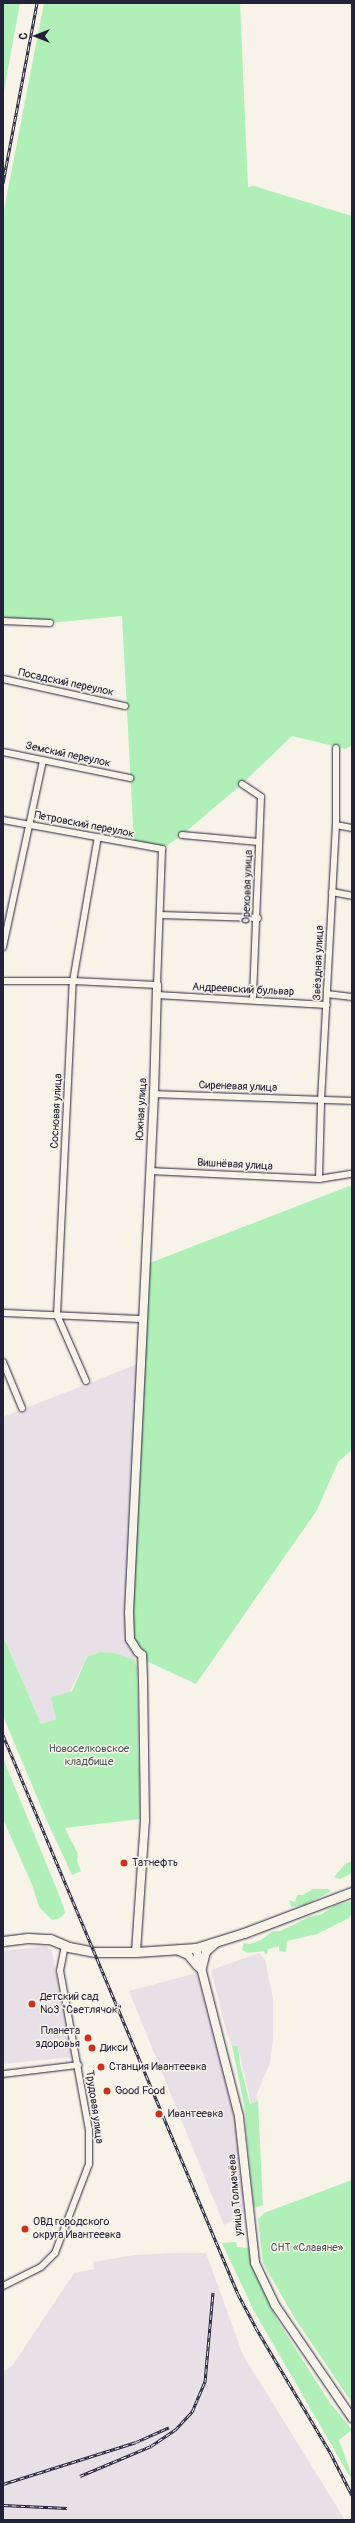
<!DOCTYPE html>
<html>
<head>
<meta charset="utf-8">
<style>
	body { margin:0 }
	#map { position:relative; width:355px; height:2523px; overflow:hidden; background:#f7f3e8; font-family:Pangolin,sans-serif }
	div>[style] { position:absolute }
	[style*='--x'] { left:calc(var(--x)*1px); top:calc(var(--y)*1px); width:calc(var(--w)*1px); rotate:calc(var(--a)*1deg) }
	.built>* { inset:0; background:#e8e0e7 }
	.green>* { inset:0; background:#b0f0b8 }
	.roads { filter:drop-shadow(0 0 1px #22223b) drop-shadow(0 0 1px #22223b) }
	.minor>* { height:6px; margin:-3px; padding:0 3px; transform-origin:3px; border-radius:3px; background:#f7f3e8 }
	.tertiary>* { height:8px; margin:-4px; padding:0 4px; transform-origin:4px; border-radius:4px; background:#f7f3e8 }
	.secondary>* { height:9px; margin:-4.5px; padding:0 4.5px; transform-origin:4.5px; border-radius:4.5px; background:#f7f3e8 }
	.rail>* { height:3px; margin-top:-1.5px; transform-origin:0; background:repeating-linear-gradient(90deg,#f7f3e8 0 4.5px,#22223b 0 9px); box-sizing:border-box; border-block:1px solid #22223b }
	.dots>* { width:11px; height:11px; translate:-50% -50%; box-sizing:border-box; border:2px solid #f7f3e8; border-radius:50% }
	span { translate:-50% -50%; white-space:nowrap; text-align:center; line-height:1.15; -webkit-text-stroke:3px #f7f3e8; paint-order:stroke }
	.street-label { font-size:11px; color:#22223b }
	.park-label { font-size:11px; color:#46565a }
	.poi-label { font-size:11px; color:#22223b }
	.left { translate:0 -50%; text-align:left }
	.right { translate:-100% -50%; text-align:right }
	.frame { position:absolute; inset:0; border:4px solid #22223b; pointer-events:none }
	.north { position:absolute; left:16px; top:16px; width:40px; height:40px; -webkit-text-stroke:3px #f7f3e8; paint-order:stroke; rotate:270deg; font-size:11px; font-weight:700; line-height:16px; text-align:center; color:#22223b }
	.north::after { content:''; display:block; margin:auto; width:14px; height:18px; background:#22223b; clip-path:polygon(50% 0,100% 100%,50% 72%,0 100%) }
</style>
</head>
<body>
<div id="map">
	<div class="built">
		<div style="clip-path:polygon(140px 1363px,133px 1646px,135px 1660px,115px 1653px,87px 1657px,56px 1719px,41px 1724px,3px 1636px,3px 1417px)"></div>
		<div style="clip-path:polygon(46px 1946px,52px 1951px,71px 2057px,3px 2064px,3px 1951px)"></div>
		<div style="clip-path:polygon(259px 1953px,265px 1959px,273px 1999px,273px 2039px,270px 2063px,256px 2096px,258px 2101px,251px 2104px,238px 2046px,232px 2046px,227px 2034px,211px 1970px)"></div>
		<div style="clip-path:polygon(197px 1973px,237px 2120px,244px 2215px,224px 2225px,129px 1991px)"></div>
		<div style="clip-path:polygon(172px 2253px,206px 2253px,243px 2355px,345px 2520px,3px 2520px,3px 2372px,12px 2366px,74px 2273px,94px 2269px,93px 2262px,134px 2255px)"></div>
	</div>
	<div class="green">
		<div style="clip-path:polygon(3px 3px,20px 3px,3px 96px)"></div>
		<div style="clip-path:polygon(44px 3px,240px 3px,248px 187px,254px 186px,352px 216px,352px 745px,346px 749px,292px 736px,242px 784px,182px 835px,162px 849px,134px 844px,122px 616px,50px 623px,3px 620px,3px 215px)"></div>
		<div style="clip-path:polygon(352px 1185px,352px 1450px,338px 1462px,317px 1510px,196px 1684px,142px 1659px,130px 1639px,147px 1264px)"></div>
		<div style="clip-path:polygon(3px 1636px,41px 1724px,56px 1719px,51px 1697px,72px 1691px,87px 1657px,100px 1652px,115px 1653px,135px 1660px,137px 1668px,140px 1819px,65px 1828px,78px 1854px,77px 1862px,81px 1871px,72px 1875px,47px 1821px,3px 1716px)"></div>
		<div style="clip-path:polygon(3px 1758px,62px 1902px,65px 1913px,60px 1918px,52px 1920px,39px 1907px,33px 1887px,3px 1819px)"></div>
		<div style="clip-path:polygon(352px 1861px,352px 1873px,340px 1879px,334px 1877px,345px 1864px)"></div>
		<div style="clip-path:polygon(313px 1889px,328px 1889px,331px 1891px,305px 1905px,291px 1907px,289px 1900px,295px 1902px,297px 1895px,303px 1895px)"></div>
		<div style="clip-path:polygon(348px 1902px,352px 1902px,352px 1913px,349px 1918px,317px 1934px,287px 1941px,286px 1952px,279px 1951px,279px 1946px,268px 1949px,267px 1954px,265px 1954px,264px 1951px,248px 1953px,242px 1950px,244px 1943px,250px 1944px,261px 1940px,273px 1931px,280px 1931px,309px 1917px,322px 1914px,334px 1906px)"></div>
		<div style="clip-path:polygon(232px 2046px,238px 2046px,240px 2064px,250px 2104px,258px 2101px,263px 2205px,254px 2208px,244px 2105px)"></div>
		<div style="clip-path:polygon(352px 2180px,352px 2403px,294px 2317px,263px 2263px,258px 2219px,264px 2213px)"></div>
		<div style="clip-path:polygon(236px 2242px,237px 2247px,249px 2248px,258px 2277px,276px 2318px,328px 2400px,352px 2430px,339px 2440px,352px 2476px,350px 2477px,254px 2311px,222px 2243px)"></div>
	</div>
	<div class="roads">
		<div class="minor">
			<div style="--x:3;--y:621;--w:47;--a:2.4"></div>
			<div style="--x:3;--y:679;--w:125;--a:12.5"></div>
			<div style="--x:3;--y:752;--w:130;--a:11.6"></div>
			<div style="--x:242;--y:784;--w:23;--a:34"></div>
			<div style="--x:261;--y:797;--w:203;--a:92.3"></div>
			<div style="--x:3;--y:820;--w:162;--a:10.3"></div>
			<div style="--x:162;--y:849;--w:136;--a:92.1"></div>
			<div style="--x:157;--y:985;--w:84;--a:-177.3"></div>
			<div style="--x:73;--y:981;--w:70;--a:180"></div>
			<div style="--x:336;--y:825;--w:16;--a:11"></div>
			<div style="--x:182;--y:835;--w:77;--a:5.2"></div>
			<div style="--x:332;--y:892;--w:20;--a:11"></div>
			<div style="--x:160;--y:915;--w:98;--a:1.8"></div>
			<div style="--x:3;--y:947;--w:191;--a:-77.9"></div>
			<div style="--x:327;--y:994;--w:25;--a:7"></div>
			<div style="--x:157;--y:995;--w:170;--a:3.4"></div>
			<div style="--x:154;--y:1094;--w:198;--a:2"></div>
			<div style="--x:150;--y:1171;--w:169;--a:2.7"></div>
			<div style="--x:319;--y:1179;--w:33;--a:-9"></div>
			<div style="--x:319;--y:1179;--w:78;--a:-88.5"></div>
			<div style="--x:321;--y:1101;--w:276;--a:-86.9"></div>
			<div style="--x:336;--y:825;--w:77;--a:-90"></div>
			<div style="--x:3;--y:1313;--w:139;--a:2.5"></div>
			<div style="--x:3;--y:1362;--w:50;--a:67.6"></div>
			<div style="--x:86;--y:1381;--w:72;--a:-113.7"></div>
			<div style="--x:57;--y:1315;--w:334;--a:-87.3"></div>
			<div style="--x:73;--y:981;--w:146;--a:-80.2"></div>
			<div style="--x:3;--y:2074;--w:76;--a:-6.8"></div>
			<div style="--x:3;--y:2286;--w:42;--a:-26.6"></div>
			<div style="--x:41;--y:2267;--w:20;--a:-45"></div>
			<div style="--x:55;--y:2253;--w:95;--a:-69.1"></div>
			<div style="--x:89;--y:2164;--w:34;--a:-90"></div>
			<div style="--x:89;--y:2130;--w:162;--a:-100.3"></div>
			<div style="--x:60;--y:1971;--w:26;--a:-79"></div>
		</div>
		<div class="tertiary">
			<div style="--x:196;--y:1948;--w:174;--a:75.7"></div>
			<div style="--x:239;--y:2117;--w:147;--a:83.7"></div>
			<div style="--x:255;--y:2263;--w:47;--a:64.5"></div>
			<div style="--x:275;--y:2305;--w:137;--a:55.7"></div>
			<div style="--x:177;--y:1950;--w:12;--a:24"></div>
			<div style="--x:188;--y:1955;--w:16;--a:50"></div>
			<div style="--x:136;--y:1952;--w:131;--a:-86.1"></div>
			<div style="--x:145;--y:1821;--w:141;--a:-90.8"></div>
			<div style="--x:143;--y:1680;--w:25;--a:-92"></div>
			<div style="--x:142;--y:1655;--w:5;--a:-143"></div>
			<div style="--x:138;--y:1652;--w:15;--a:-122"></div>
			<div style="--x:130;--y:1639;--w:26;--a:-92"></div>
			<div style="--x:129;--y:1613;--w:520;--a:-87.24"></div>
			<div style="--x:154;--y:1094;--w:109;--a:-88.4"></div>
			<div style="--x:202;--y:1968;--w:16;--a:-76"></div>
			<div style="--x:206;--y:1952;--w:13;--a:-42"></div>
		</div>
		<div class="secondary">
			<div style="--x:3;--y:1941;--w:25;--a:-7"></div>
			<div style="--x:28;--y:1938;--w:22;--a:3"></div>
			<div style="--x:50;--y:1939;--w:21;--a:23"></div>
			<div style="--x:69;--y:1947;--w:26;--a:11"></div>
			<div style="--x:95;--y:1952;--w:41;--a:0"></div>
			<div style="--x:136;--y:1952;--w:60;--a:-3.8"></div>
			<div style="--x:196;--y:1948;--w:50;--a:-17.4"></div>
			<div style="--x:244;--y:1933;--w:116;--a:-20.8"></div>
		</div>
	</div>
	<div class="rail">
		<div style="--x:3;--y:183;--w:183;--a:-79.3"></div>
		<div style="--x:3;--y:1735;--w:606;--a:67.2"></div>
		<div style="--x:238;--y:2294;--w:38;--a:62"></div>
		<div style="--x:256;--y:2328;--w:147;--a:59.2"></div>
		<div style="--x:331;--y:2454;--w:46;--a:62.9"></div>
		<div style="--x:80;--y:2476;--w:77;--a:-22.9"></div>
		<div style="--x:151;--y:2446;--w:29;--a:-34"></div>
		<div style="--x:175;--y:2430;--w:25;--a:-47"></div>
		<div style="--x:192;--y:2412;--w:33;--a:-67"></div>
		<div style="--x:205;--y:2382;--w:90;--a:-84.9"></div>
		<div style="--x:3;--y:2484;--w:139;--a:-17.5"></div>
		<div style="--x:136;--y:2442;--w:36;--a:-24"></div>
		<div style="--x:3;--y:2505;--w:64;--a:2.7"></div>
	</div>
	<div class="dots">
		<div style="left:124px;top:1863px;background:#c8321e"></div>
		<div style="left:32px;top:2004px;background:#c8321e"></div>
		<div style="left:88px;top:2038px;background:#c8321e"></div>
		<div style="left:92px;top:2048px;background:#c8321e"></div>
		<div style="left:101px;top:2067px;background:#c8321e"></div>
		<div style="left:107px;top:2091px;background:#c8321e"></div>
		<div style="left:159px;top:2114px;background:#c8321e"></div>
		<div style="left:25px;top:2229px;background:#c8321e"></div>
	</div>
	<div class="street-label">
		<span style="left:66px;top:683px;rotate:12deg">Посадский переулок</span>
		<span style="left:68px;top:755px;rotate:12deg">Земский переулок</span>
		<span style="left:84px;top:825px;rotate:11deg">Петровский переулок</span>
		<span style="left:248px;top:887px;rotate:-88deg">Ореховая улица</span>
		<span style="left:319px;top:963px;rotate:-88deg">Звёздная улица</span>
		<span style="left:243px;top:990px;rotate:3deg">Андреевский бульвар</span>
		<span style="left:238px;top:1087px;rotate:2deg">Сиреневая улица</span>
		<span style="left:142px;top:1109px;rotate:-87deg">Южная улица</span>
		<span style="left:57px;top:1111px;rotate:-87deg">Сосновая улица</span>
		<span style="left:235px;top:1165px;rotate:3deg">Вишнёвая улица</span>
		<span style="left:94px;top:2107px;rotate:82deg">Трудовая улица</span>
		<span style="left:236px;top:2195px;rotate:-95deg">улица Толмачёва</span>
	</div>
	<div class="park-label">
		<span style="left:89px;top:1756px">Новоселковское<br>кладбище</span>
		<span style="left:307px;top:2248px">СНТ «Славяне»</span>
	</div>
	<div class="poi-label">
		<span class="left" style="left:132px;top:1863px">Татнефть</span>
		<span class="left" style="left:40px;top:2004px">Детский сад<br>№3 "Светлячок"</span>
		<span class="right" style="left:80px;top:2038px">Планета<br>здоровья</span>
		<span class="left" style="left:100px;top:2048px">Дикси</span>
		<span class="left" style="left:109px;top:2067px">Станция Ивантеевка</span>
		<span class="left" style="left:115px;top:2091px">Good Food</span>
		<span class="left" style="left:168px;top:2114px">Ивантеевка</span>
		<span class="left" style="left:33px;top:2229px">ОВД городского<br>округа Ивантеевка</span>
	</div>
	<div class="frame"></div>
	<div class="north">С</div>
</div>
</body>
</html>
